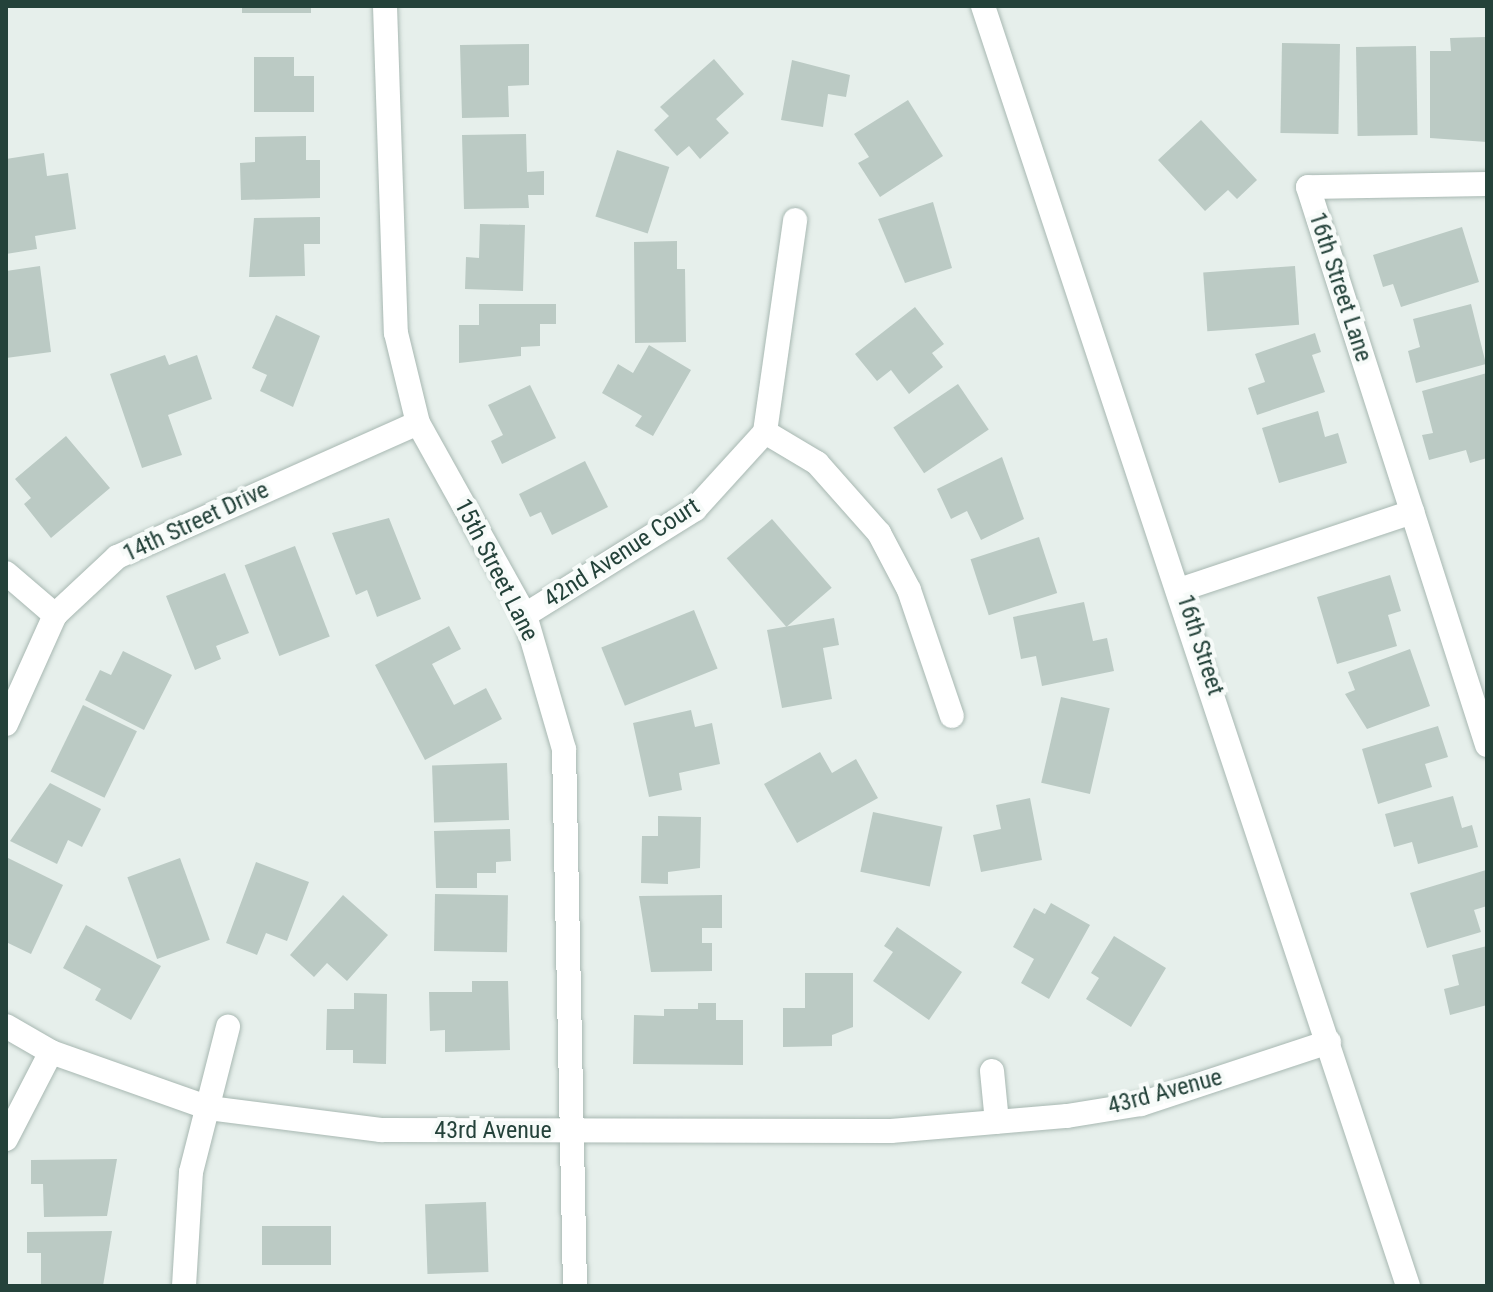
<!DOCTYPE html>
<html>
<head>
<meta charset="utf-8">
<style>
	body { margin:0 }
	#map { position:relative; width:1493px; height:1292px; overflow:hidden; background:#e6efeb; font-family:"Roboto Condensed",sans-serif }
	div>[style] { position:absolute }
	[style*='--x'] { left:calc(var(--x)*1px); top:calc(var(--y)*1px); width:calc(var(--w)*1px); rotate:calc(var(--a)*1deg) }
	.building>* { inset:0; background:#bbcac4; transform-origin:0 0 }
	.roads { filter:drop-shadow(0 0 2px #a8b8b2) drop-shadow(0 0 2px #a8b8b2) }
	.street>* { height:24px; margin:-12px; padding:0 12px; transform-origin:12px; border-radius:12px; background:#fff }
	.secondary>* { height:24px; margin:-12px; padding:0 12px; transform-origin:12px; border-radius:12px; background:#fff }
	span { translate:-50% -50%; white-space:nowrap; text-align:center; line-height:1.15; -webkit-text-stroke:8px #f7fbf9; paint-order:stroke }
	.street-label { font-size:24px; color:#24423a }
	.frame { position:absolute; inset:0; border:8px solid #24423a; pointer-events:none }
</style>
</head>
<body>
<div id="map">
	<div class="building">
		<div style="left:242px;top:6px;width:69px;height:7px"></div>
		<div style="clip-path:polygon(1486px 37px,1487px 142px,1430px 138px,1430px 51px,1451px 51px,1450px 38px)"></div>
		<div style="left:1282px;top:43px;width:58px;height:90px;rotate:1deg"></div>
		<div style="clip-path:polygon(529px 44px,529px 85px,508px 86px,509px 117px,462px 118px,460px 45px)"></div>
		<div style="left:1416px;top:46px;width:89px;height:60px;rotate:89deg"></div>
		<div style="clip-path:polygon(254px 57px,294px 57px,294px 76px,314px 76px,314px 112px,254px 112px)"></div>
		<div style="clip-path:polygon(714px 59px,744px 94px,716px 119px,729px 133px,700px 159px,689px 146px,677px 156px,654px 130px,669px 116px,660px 107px)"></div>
		<div style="clip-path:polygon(792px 60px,850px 75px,846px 97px,828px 94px,823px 127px,781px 120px)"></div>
		<div style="clip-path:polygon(908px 100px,943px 156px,880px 197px,858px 163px,869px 157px,854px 134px)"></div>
		<div style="clip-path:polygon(1201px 120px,1257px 180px,1237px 199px,1228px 190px,1205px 211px,1158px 160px)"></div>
		<div style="clip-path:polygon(526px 134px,527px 172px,544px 171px,544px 195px,528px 195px,529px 208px,464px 209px,462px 135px)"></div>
		<div style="clip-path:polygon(306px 136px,306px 160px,320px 160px,320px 198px,241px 200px,240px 163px,255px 162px,255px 137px)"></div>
		<div style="left:617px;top:150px;width:55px;height:70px;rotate:18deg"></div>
		<div style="clip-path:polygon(44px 153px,47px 176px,68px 173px,76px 229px,35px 236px,37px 249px,6px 254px,6px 159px)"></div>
		<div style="clip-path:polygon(933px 202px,952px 268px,905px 283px,878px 219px)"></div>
		<div style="clip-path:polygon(320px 217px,320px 244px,304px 244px,305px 276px,249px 277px,254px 218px)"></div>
		<div style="clip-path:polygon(480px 224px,525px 225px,523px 291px,465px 289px,466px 257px,479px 258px)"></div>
		<div style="clip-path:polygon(1462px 227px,1479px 282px,1401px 307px,1393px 284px,1383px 287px,1373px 255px)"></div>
		<div style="clip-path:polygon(677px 241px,677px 269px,685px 269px,686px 342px,635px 343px,634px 242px)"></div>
		<div style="clip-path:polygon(40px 266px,51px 352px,6px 358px,6px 271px)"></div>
		<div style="left:1295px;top:266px;width:59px;height:92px;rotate:86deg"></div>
		<div style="clip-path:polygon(479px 304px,556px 304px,556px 324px,540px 324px,540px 346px,521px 347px,521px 356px,459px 363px,459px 325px,479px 325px)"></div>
		<div style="clip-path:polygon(1471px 304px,1486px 364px,1416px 383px,1408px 351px,1420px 347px,1413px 319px)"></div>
		<div style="clip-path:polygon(915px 307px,944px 344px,932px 353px,943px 367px,909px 394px,891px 370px,877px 381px,855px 354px)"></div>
		<div style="clip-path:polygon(276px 315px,320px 336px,293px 407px,260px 391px,267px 375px,252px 368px)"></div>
		<div style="clip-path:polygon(1315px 333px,1321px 352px,1312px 355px,1325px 392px,1257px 415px,1248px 388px,1265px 382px,1255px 354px)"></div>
		<div style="clip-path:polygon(649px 345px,691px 370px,653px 436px,635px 426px,642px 416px,602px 393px,618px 364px,633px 373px)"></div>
		<div style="clip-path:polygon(165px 355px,169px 365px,197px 355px,212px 399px,168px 415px,182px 455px,142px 468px,110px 374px)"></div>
		<div style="clip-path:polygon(1487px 373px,1487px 458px,1470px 463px,1466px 450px,1429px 460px,1422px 435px,1433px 433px,1422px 391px)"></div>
		<div style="left:958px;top:384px;width:55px;height:78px;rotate:56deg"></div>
		<div style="clip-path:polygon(530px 385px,556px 438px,502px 464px,491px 441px,503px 435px,488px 405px)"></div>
		<div style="clip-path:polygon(1318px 411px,1325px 437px,1338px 433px,1347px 463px,1279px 483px,1262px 428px)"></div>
		<div style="clip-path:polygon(66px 436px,110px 488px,51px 538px,24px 504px,31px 498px,15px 479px)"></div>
		<div style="clip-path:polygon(1002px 457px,1024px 519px,981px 540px,967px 511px,951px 519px,937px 489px)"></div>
		<div style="clip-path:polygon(585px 461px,608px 507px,552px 535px,541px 512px,530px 517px,519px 494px)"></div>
		<div style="clip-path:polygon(389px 518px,421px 599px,377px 617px,367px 590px,356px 595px,332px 533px)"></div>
		<div style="left:772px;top:519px;width:91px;height:60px;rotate:49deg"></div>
		<div style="left:1039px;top:537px;width:59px;height:72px;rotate:72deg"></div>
		<div style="left:295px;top:546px;width:97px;height:54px;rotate:69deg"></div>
		<div style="clip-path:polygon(225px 573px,249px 633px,216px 646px,221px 659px,195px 670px,166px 596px)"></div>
		<div style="clip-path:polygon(1390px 575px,1401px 611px,1388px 615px,1397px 646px,1337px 664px,1317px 597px)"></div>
		<div style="clip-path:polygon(1084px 602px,1093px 641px,1107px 638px,1114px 671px,1042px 686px,1036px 656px,1021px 659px,1013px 617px)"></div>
		<div style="left:694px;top:610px;width:63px;height:100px;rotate:68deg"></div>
		<div style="clip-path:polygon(834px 618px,839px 645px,823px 648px,832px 699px,782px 708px,767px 630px)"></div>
		<div style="clip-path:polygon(449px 626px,461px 649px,432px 664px,454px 705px,486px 688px,502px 719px,425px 760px,375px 665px)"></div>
		<div style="clip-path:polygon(1410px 649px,1430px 706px,1367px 729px,1345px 694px,1355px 690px,1348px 672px)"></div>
		<div style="clip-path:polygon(123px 651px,172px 675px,144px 730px,85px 700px,100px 670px,111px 675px)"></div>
		<div style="left:1061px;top:697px;width:50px;height:88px;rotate:13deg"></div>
		<div style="left:83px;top:705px;width:60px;height:74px;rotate:26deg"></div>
		<div style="clip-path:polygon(691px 710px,695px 727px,712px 723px,720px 764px,679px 773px,682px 790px,649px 797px,633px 723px)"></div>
		<div style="clip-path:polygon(1438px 726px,1448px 757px,1425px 764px,1432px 787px,1378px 804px,1362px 749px)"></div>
		<div style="clip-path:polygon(820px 752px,832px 773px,856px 759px,878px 798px,797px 843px,764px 784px)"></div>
		<div style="left:507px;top:763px;width:57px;height:75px;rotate:88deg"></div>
		<div style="clip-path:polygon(50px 783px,101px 809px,82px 847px,68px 840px,57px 864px,10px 841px)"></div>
		<div style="clip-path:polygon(1453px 796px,1462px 828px,1472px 825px,1478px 847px,1418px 864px,1412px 842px,1394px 847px,1385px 814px)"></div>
		<div style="clip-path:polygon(1030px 798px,1042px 860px,981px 872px,973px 835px,1001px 829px,996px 805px)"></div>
		<div style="left:873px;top:812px;width:71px;height:61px;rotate:12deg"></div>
		<div style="clip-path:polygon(658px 816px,701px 817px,700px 868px,668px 872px,668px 884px,641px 883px,642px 836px,658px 836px)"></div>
		<div style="clip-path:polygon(510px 829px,511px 861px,496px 862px,496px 873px,477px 873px,477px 888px,436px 888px,434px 831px)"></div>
		<div style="clip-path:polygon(6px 857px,63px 885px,31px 954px,6px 942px)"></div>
		<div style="left:180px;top:858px;width:87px;height:56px;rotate:70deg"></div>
		<div style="clip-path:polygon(256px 862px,309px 882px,287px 941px,266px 933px,257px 955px,226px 943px)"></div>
		<div style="clip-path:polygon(1486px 870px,1487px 906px,1474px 910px,1481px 932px,1427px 948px,1410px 893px)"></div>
		<div style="left:435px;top:894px;width:73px;height:57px;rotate:1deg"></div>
		<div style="clip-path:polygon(343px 895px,388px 935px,347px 981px,327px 963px,314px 977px,290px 955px)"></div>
		<div style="clip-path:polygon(722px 895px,722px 928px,702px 928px,702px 943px,712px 943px,712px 971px,651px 972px,639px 896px)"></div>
		<div style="clip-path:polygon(1051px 903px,1090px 925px,1049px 999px,1021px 983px,1034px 959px,1013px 947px,1034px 908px,1045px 914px)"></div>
		<div style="clip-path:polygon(86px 925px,161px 966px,131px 1020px,95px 1000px,101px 989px,63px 968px)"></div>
		<div style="clip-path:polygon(897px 927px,962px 972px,929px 1020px,873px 981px,893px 952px,884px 946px)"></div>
		<div style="clip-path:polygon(1114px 936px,1166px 968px,1131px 1027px,1086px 999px,1099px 978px,1091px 973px)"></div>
		<div style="clip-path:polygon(1487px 946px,1487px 1005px,1450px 1015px,1444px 989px,1459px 985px,1452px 955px)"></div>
		<div style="clip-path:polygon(805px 973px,853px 973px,853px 1027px,832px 1035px,832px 1046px,783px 1047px,783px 1008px,805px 1008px)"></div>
		<div style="clip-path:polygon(472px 981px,508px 981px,510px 1050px,445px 1052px,445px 1030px,430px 1031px,429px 992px,472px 992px)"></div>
		<div style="clip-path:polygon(354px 993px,387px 994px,386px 1064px,353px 1063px,353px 1050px,326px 1050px,327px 1009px,354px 1009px)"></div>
		<div style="clip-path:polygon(698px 1003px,716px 1003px,716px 1020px,743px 1020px,743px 1065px,633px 1064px,634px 1015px,664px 1016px,664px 1009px,698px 1009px)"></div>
		<div style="clip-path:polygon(117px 1159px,107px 1216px,44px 1217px,43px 1184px,31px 1184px,31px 1160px)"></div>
		<div style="left:486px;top:1202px;width:70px;height:61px;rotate:88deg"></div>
		<div style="left:262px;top:1226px;width:69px;height:39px"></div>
		<div style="clip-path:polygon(112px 1231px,103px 1286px,41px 1286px,41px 1253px,27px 1253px,27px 1232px)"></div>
	</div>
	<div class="roads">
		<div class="street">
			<div style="--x:385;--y:6;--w:327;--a:88.1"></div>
			<div style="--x:396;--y:333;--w:93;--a:76.3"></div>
			<div style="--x:418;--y:423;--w:220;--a:60.9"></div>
			<div style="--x:525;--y:615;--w:140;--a:73.8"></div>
			<div style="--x:564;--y:749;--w:537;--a:88.83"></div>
			<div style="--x:1487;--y:184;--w:179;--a:179"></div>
			<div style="--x:1308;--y:187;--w:586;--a:72.21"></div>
			<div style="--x:765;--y:432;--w:61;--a:30.8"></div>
			<div style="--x:817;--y:463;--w:94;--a:48.5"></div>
			<div style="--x:879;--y:533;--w:64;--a:62.2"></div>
			<div style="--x:909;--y:590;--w:133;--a:71.2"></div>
			<div style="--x:6;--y:573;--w:65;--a:40.6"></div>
			<div style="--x:1182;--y:589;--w:243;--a:-18.5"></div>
			<div style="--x:525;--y:615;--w:200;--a:-31.9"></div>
			<div style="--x:695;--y:509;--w:104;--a:-47.7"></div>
			<div style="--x:765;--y:432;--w:214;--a:-81.9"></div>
			<div style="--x:6;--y:724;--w:120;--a:-65.8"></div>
			<div style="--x:55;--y:615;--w:85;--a:-43.1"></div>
			<div style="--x:117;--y:557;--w:329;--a:-24"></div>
			<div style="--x:992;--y:1071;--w:51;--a:84.4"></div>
			<div style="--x:6;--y:1139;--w:98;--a:-62.7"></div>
			<div style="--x:184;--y:1286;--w:114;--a:-86.5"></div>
			<div style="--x:191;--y:1172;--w:150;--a:-75.7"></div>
		</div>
		<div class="secondary">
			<div style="--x:983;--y:6;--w:1349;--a:71.63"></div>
			<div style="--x:6;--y:1026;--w:52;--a:30"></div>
			<div style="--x:51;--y:1052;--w:168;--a:19.5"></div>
			<div style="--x:209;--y:1108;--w:173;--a:7.3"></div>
			<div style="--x:381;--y:1130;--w:510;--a:0.11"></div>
			<div style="--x:891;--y:1131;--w:177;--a:-4.9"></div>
			<div style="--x:1067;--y:1116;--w:75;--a:-9.2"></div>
			<div style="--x:1141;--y:1104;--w:198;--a:-18.3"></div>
		</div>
	</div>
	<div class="street-label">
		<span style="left:1340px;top:287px;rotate:72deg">16th Street Lane</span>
		<span style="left:196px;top:522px;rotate:-25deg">14th Street Drive</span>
		<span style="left:622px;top:553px;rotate:-33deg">42nd Avenue Court</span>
		<span style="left:496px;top:570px;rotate:63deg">15th Street Lane</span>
		<span style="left:1200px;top:645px;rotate:72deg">16th Street</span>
		<span style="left:1165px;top:1092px;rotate:-15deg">43rd Avenue</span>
		<span style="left:493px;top:1131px">43rd Avenue</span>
	</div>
	<div class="frame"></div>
</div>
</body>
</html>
